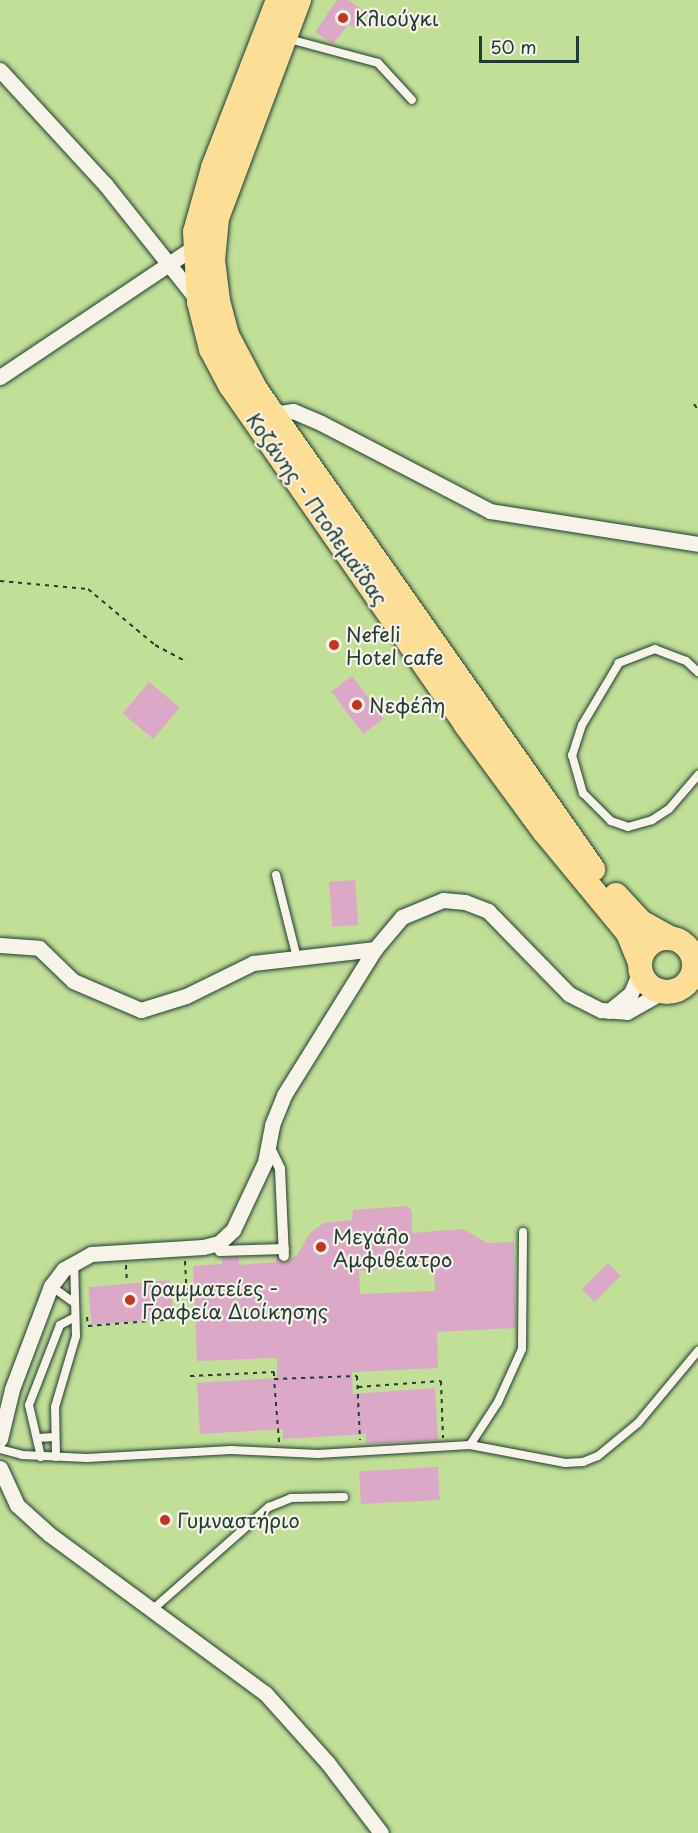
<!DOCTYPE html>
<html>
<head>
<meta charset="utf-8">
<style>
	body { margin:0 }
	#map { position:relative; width:698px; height:1833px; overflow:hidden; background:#f7f3e8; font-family:"Playpen Sans",sans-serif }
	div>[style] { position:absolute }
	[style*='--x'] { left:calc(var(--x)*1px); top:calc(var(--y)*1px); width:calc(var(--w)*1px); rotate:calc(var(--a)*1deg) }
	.green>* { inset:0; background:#c2df97; transform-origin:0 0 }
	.building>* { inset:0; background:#dba9c7; transform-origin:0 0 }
	.path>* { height:2px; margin-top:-1px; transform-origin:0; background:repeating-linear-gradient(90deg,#1f3d34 0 4.5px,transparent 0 9px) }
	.roads { filter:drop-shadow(0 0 2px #1f3d34) drop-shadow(0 0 2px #1f3d34) }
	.service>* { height:8px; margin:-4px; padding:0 4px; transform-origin:4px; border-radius:4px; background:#f7f3e8 }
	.pedestrian>* { height:10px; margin:-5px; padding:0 5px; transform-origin:5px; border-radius:5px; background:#f7f3e8 }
	.minor>* { height:15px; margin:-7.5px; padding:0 7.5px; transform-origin:7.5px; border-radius:7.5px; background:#f7f3e8 }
	.primary>* { height:24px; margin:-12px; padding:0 12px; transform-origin:12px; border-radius:12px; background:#fdde96 }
	.primary>.ring { margin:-12px; padding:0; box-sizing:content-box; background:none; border:24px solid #fdde96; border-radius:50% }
	.dots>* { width:16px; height:16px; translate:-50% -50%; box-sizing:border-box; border:3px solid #f7f3e8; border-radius:50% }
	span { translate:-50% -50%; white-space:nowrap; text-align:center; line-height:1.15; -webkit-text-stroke:4.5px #f7f3e8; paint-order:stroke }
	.poi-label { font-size:20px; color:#1f3d34 }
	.left { translate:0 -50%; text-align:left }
	.street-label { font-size:20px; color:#1f3d34 }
	.scale { position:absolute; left:479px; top:36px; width:100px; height:27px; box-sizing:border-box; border:3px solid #1f3d34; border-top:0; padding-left:8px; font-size:18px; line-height:21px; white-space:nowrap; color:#1f3d34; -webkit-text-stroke:4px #f7f3e8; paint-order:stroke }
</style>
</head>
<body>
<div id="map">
	<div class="green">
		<div style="left:0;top:0;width:698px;height:1833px"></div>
	</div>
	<div class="building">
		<div style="clip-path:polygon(337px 0,348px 0,366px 12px,354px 28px,349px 24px,333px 44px,315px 32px)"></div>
		<div style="left:352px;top:676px;width:53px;height:26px;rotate:53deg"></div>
		<div style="left:149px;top:682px;width:40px;height:41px;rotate:40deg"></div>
		<div style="left:355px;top:880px;width:45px;height:26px;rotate:86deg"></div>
		<div style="clip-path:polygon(evenodd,408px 1206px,412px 1211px,412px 1233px,463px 1229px,487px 1243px,514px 1242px,516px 1328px,437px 1332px,438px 1368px,352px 1372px,353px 1394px,435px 1388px,438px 1440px,366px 1444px,366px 1434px,283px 1439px,283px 1429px,200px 1434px,197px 1383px,277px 1378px,277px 1358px,197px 1361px,193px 1266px,222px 1264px,222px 1258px,239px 1258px,239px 1265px,276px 1262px,277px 1257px,285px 1263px,297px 1255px,310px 1233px,324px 1223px,352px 1220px,353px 1210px,408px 1206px,434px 1266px,435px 1291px,360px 1294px,359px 1271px,434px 1266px)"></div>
		<div style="left:608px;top:1263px;width:18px;height:37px;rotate:45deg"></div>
		<div style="left:170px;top:1280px;width:38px;height:82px;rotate:85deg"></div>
		<div style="left:438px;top:1467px;width:33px;height:79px;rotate:87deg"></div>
	</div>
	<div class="path">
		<div style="--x:694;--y:404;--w:7;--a:56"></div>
		<div style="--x:0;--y:581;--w:88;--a:5.2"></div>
		<div style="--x:88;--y:589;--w:87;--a:39.9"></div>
		<div style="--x:155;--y:645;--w:36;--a:28"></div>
		<div style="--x:185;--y:1261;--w:34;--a:87"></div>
		<div style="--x:126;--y:1265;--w:18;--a:87"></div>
		<div style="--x:87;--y:1317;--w:9;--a:84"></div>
		<div style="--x:88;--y:1326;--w:100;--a:-4.6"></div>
		<div style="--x:190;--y:1376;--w:84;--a:-2.7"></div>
		<div style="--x:274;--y:1372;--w:7;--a:90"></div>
		<div style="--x:358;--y:1387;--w:83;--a:-4.1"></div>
		<div style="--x:441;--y:1381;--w:57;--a:88"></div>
		<div style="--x:279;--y:1442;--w:63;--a:-94.5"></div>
		<div style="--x:274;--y:1379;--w:83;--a:-2.1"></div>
		<div style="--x:357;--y:1376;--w:64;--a:87.3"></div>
	</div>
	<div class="roads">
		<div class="service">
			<div style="--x:289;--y:39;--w:92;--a:15.1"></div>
			<div style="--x:378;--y:63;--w:50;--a:47.4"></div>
			<div style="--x:698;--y:672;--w:16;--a:-137"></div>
			<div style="--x:686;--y:661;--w:33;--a:-159"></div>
			<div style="--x:655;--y:649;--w:39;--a:159"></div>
			<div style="--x:619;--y:663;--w:72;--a:120.8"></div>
			<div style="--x:582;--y:725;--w:32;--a:108"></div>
			<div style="--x:572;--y:755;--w:40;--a:74"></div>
			<div style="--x:583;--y:793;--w:40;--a:45"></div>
			<div style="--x:611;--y:821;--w:18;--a:19"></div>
			<div style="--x:628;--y:827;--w:25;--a:-16"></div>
			<div style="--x:652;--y:820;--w:20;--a:-33"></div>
			<div style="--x:669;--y:809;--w:45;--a:-49.5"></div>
			<div style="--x:276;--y:875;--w:86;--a:75.8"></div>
			<div style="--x:51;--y:1286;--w:29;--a:36"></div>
			<div style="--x:37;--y:1438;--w:18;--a:-3"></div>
			<div style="--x:470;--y:1445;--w:51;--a:-56.9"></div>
			<div style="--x:498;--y:1402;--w:58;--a:-65.6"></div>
			<div style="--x:522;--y:1349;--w:117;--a:-89.5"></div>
			<div style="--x:0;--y:1449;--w:23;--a:15"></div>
			<div style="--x:22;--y:1455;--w:65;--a:2.6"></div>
			<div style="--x:87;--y:1458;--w:144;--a:-3.2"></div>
			<div style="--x:231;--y:1450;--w:87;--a:2.6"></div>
			<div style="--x:318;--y:1454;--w:152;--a:-3.4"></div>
			<div style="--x:470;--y:1445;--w:97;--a:10.7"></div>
			<div style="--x:565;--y:1463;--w:18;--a:-3"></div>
			<div style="--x:583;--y:1462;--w:16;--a:-22"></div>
			<div style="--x:598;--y:1456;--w:52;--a:-39.5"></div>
			<div style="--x:638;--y:1423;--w:94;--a:-50.2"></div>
			<div style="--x:41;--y:1457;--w:53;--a:-103"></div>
			<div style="--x:29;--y:1405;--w:86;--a:-68.8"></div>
			<div style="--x:60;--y:1325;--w:15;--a:-28"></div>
			<div style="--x:56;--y:1457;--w:50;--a:-91.1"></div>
			<div style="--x:55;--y:1407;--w:74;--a:-73.5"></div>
			<div style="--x:76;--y:1336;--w:74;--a:-91.5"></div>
			<div style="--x:152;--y:1610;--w:156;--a:-41.4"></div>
			<div style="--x:269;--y:1507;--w:24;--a:-22"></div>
			<div style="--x:291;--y:1498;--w:53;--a:-1.1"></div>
		</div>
		<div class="pedestrian">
			<div style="--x:269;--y:1146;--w:25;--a:64"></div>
			<div style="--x:280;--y:1169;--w:87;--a:87.4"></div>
			<div style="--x:219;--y:1243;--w:8;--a:83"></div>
			<div style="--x:220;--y:1251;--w:64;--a:-1.8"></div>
		</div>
		<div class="minor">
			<div style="--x:0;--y:70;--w:155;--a:47.4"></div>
			<div style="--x:105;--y:184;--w:151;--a:51.5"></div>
			<div style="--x:0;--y:377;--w:234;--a:-33.8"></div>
			<div style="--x:274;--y:414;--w:19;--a:-9"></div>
			<div style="--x:293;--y:411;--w:30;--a:23"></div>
			<div style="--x:321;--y:423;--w:191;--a:27.5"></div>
			<div style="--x:490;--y:511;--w:211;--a:9"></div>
			<div style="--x:0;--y:945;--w:39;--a:4"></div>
			<div style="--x:39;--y:948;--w:47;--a:44.1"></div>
			<div style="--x:73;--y:981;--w:74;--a:23.1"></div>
			<div style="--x:141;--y:1010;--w:47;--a:-17.3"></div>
			<div style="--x:186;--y:996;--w:75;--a:-26.2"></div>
			<div style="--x:253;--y:963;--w:123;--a:-6.5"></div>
			<div style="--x:609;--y:1011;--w:28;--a:-39"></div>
			<div style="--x:631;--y:993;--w:25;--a:-67"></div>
			<div style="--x:0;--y:1439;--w:51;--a:-76.5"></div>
			<div style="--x:12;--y:1389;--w:110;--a:-69.3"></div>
			<div style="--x:51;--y:1286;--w:21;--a:-53"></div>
			<div style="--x:64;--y:1269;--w:31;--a:-29"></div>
			<div style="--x:91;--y:1254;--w:112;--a:-3.6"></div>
			<div style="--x:203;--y:1247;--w:16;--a:-14"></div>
			<div style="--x:219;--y:1243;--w:19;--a:-43"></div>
			<div style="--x:233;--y:1230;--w:75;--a:-64.8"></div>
			<div style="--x:265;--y:1162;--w:38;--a:-79"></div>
			<div style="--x:272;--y:1125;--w:32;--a:-68"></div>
			<div style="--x:284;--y:1095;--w:172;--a:-58.1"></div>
			<div style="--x:375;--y:949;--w:42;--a:-49.8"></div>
			<div style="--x:402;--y:917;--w:44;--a:-22.5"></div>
			<div style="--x:443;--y:900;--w:22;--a:5"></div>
			<div style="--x:465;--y:902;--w:25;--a:21"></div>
			<div style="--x:488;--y:911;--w:116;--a:45.7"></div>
			<div style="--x:569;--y:994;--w:36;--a:27"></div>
			<div style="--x:601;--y:1010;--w:26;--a:4"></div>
			<div style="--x:627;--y:1012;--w:43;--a:-29.6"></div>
			<div style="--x:0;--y:1468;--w:41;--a:65.3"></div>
			<div style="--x:17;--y:1505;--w:43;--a:42.2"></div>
			<div style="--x:49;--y:1534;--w:268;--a:36.4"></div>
			<div style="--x:265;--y:1693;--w:93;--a:48.1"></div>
			<div style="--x:327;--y:1762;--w:89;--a:52.7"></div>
		</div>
		<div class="primary">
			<div style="--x:278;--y:0;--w:180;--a:111.2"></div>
			<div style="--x:213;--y:168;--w:66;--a:105.7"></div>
			<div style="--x:195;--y:232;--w:70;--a:86.7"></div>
			<div style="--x:199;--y:302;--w:49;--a:75.7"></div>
			<div style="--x:211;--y:349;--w:41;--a:62.2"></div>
			<div style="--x:230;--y:385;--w:414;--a:55.2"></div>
			<div style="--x:466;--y:725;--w:132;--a:53.7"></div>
			<div style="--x:544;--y:831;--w:132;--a:50.5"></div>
			<div style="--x:628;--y:933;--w:31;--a:68"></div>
			<div style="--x:299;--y:0;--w:233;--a:110.6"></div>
			<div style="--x:217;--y:218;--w:42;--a:95.4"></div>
			<div style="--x:213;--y:260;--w:41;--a:83"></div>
			<div style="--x:218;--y:301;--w:35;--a:75"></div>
			<div style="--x:227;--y:335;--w:62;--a:62.2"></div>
			<div style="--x:256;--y:390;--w:586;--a:54.87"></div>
			<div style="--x:616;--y:895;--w:37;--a:47"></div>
			<div style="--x:641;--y:922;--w:33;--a:29"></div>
			<div class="ring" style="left:640px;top:938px;width:30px;height:30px"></div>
		</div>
	</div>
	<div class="dots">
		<div style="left:343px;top:18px;background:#c8321e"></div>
		<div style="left:334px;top:645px;background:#c8321e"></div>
		<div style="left:357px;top:705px;background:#c8321e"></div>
		<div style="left:321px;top:1247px;background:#c8321e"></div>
		<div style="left:130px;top:1300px;background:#c8321e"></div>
		<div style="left:165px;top:1520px;background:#c8321e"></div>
	</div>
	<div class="poi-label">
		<span class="left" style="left:355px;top:18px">Κλιούγκι</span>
		<span class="left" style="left:346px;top:646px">Nefeli<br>Hotel cafe</span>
		<span class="left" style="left:369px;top:705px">Νεφέλη</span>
		<span class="left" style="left:333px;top:1248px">Μεγάλο<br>Αμφιθέατρο</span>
		<span class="left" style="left:142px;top:1300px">Γραμματείες -<br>Γραφεία Διοίκησης</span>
		<span class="left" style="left:177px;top:1520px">Γυμναστήριο</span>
	</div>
	<div class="street-label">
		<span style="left:317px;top:509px;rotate:55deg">Κοζάνης - Πτολεμαΐδας</span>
	</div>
	<div class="scale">50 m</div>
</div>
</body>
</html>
